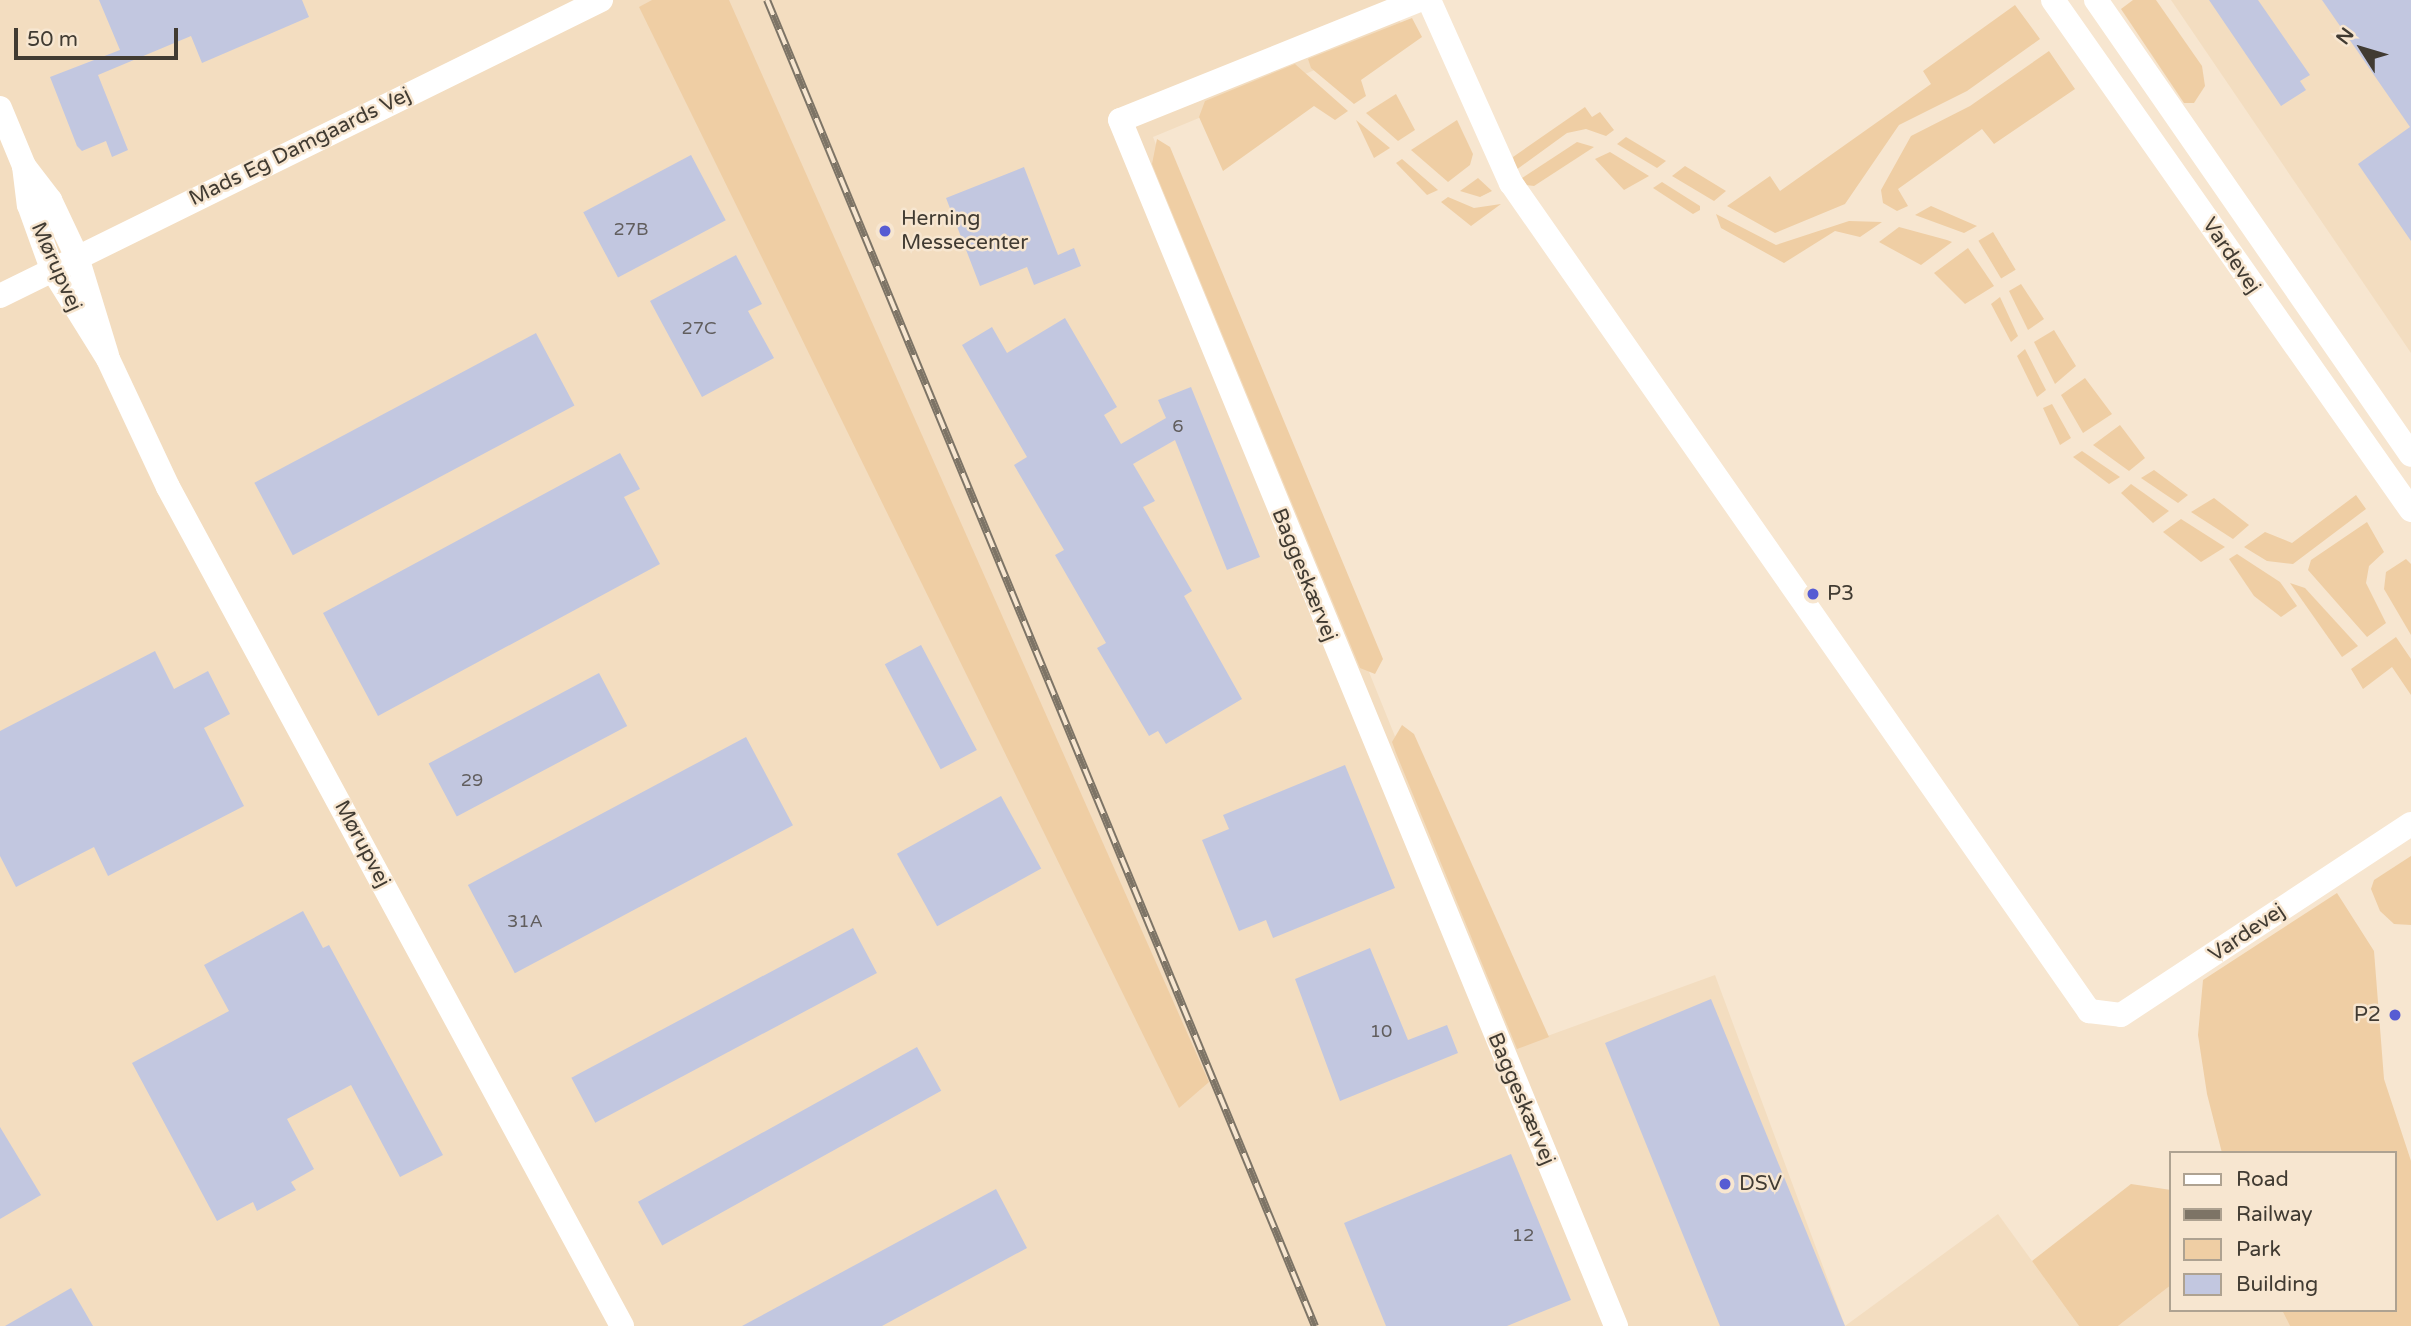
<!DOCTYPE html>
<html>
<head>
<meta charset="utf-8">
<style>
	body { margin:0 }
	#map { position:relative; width:2411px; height:1326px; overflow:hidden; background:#f7e6d0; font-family:"Varela Round",sans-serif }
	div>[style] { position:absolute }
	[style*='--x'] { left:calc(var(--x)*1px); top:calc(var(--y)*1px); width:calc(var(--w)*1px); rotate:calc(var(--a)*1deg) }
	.built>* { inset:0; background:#f3ddc0 }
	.green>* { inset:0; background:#efcea4; transform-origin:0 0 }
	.building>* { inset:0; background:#c2c7e0; transform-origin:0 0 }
	.minor>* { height:24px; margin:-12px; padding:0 12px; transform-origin:12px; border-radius:12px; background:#fff }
	.rail>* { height:8px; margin-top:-4px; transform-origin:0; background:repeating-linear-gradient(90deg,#f7e6d0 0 16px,#7d7466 0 32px); box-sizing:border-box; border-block:2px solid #7d7466 }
	.dots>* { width:19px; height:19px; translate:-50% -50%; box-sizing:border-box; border:4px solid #f7e6d0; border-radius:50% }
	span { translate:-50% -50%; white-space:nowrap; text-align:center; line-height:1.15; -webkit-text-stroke:5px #f7e6d0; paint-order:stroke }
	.number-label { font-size:18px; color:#615e5e }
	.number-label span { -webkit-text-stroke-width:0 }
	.street-label { font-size:21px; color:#413b32 }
	.poi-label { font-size:21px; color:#413b32 }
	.left { translate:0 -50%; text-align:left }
	.right { translate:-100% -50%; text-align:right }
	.legend { position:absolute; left:2169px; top:1151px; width:228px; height:161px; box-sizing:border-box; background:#f7e6d0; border:2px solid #aea291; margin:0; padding:9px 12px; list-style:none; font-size:21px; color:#413b32 }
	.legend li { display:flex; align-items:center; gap:14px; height:35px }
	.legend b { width:35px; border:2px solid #aea291 }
	.north { position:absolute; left:2327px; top:14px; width:70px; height:70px; -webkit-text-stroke:5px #f7e6d0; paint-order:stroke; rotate:307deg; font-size:19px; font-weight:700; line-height:28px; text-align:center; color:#413b32 }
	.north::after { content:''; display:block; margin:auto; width:24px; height:32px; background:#413b32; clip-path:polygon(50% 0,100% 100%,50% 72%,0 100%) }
	.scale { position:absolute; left:14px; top:28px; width:164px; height:32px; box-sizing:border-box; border:4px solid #413b32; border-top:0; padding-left:9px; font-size:21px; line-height:24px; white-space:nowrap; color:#413b32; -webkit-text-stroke:5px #f7e6d0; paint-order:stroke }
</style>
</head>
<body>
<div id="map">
	<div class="built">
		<div style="clip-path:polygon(0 0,1393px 0,1404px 33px,1153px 137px,1520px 1046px,1715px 975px,1845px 1326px,0 1326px)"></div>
		<div style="clip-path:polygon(2171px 0,2411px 0,2411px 353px)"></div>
		<div style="clip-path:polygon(1998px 1214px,2079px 1326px,1845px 1326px)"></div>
		<div style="clip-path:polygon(2171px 1285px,2171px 1310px,2282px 1310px,2290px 1326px,2118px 1326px)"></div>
	</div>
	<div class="green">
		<div style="clip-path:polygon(652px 0,729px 0,1209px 1082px,1179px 1108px,639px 7px)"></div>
		<div style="clip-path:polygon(2133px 0,2156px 0,2202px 66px,2205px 86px,2194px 103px,2184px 103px,2121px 9px)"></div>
		<div style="clip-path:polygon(2015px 5px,2040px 39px,1967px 91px,1899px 125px,1845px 204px,1775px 233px,1727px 206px,1770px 176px,1780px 191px,1931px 84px,1923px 71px)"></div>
		<div style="clip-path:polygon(1412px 18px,1422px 37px,1361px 80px,1366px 96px,1354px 104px,1311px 68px,1308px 59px)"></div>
		<div style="clip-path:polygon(2049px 51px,2075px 89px,1994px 144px,1982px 129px,1898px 189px,1908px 206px,1897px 211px,1883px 203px,1881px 190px,1911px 136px,1970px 106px)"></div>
		<div style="clip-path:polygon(1295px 64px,1348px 111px,1335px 120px,1314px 106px,1223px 171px,1199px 117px,1205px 101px)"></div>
		<div style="clip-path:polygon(1396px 94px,1415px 130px,1398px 141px,1366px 113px)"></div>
		<div style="clip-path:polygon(1585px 107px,1592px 117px,1600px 112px,1614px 130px,1606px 136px,1586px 129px,1567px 133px,1516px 170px,1513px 157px)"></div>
		<div style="clip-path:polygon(1356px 120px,1390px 148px,1374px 158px)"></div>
		<div style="clip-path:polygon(1457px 120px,1473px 154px,1470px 165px,1448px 182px,1411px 150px)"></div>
		<div style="clip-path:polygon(1626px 137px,1666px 161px,1657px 168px,1617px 144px)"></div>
		<div style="clip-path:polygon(1157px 139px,1170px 147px,1383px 659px,1375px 674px,1360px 668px,1152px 164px)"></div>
		<div style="clip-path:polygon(1577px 142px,1594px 147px,1534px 186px,1526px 185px,1522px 178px)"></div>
		<div style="clip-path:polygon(1610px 152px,1649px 176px,1624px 190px,1595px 159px)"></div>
		<div style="clip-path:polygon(1402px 159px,1438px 190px,1427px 195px,1396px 163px)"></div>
		<div style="clip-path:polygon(1685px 166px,1726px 191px,1714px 201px,1672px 176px)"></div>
		<div style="clip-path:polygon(1478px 178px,1492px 191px,1480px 197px,1460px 191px)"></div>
		<div style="clip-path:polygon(1662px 182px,1700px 206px,1700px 210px,1693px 214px,1653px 188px)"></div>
		<div style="clip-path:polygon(1448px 197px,1474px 208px,1501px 204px,1471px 226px,1441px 202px)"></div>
		<div style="clip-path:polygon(1931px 206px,1977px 226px,1964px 233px,1915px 215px)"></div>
		<div style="clip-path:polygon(1716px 214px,1776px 245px,1849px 221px,1882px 222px,1860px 237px,1835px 231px,1784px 263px,1721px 228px)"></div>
		<div style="clip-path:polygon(1899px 227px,1947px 240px,1952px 242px,1921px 265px,1879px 242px)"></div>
		<div style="left:1993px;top:232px;width:44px;height:17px;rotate:59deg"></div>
		<div style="clip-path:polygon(1968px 248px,1994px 286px,1965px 304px,1934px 273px)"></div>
		<div style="clip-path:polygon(2021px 284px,2044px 319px,2028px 330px,2009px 291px)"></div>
		<div style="clip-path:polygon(2000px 297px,2018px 336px,2011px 342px,1991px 304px)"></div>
		<div style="clip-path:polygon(2054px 330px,2076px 366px,2055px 384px,2034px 342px)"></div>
		<div style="clip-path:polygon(2025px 349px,2046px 390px,2037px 397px,2017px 356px)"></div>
		<div style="clip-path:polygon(2085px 378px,2112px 414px,2083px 433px,2061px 395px)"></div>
		<div style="clip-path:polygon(2052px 404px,2071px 438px,2060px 445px,2043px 408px)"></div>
		<div style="clip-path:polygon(2120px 425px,2145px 458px,2129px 471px,2093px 445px)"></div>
		<div style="clip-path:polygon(2082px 451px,2120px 477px,2109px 484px,2073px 457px)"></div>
		<div style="clip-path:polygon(2154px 470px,2188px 495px,2178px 503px,2141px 478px)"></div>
		<div style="clip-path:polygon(2131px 484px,2169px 511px,2153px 523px,2121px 493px)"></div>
		<div style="clip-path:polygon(2356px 495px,2366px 509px,2293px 564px,2267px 561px,2244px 547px,2265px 532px,2292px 543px)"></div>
		<div style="clip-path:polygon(2214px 498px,2249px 525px,2233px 539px,2191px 512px)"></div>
		<div style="clip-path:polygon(2181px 519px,2225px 547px,2201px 562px,2163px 532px)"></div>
		<div style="clip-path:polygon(2367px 522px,2384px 552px,2369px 566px,2366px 583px,2386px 623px,2367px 637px,2308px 570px,2311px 560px)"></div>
		<div style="clip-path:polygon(2237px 554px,2280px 582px,2297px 606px,2281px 617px,2254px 596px,2229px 559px)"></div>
		<div style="clip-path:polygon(2406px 559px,2411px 564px,2411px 635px,2384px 589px,2386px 572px)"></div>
		<div style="clip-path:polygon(2290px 583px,2305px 588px,2358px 646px,2342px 657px)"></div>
		<div style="clip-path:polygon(2396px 637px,2411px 659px,2411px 695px,2392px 667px,2363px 689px,2351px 669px)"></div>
		<div style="clip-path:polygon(1402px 725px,1414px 734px,1549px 1037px,1517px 1049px,1396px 753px,1392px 742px)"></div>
		<div style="clip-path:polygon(2411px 856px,2411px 925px,2394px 924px,2380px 911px,2371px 889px,2374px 880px)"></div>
		<div style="clip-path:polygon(2337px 893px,2374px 951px,2384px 1079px,2411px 1161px,2411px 1326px,2290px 1326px,2282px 1310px,2395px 1310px,2395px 1153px,2222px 1153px,2207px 1094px,2198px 1035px,2203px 980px)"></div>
		<div style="clip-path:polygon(2131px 1184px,2171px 1190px,2171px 1285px,2118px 1326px,2079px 1326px,2032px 1261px)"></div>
	</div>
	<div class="building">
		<div style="clip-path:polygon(99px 0,302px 0,309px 17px,202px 63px,191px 36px,98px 75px,128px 150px,112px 157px,106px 141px,82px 151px,77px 146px,50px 77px,120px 50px)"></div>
		<div style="clip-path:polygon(2209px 0,2258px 0,2310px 75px,2300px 81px,2306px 90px,2281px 106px)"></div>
		<div style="clip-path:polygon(2322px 0,2411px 0,2411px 241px,2358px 164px,2410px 127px)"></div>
		<div style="left:691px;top:155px;width:74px;height:122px;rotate:62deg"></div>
		<div style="clip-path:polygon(1024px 167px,1058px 255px,1074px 248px,1081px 266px,1034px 285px,1027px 267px,980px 286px,946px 198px)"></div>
		<div style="clip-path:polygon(736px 255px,762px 304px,748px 311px,774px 358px,702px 397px,650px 301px)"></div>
		<div style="clip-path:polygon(1065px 318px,1117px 407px,1104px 415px,1121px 444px,1166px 418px,1158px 400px,1191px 387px,1260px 557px,1227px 570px,1175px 440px,1133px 464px,1155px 501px,1143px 507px,1192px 591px,1184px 596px,1242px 699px,1166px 744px,1158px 731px,1149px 736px,1097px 648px,1106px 643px,1055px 555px,1064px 550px,1014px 465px,1027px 457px,962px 345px,992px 327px,1007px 353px)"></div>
		<div style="left:536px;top:333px;width:82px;height:319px;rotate:62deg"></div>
		<div style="clip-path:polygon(620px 453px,640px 489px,624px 497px,660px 564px,378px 716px,323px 613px)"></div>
		<div style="left:921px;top:645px;width:119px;height:41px;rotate:62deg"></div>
		<div style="clip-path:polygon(155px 651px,174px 689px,208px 671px,230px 714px,204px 728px,244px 806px,108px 876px,94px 847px,16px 887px,0 856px,0 731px)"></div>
		<div style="left:599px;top:673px;width:60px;height:193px;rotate:62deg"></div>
		<div style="left:746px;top:737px;width:100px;height:315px;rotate:62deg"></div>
		<div style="clip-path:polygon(1345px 765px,1395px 888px,1273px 938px,1266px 920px,1239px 931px,1202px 840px,1229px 829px,1223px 815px)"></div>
		<div style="left:1001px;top:796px;width:83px;height:119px;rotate:61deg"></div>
		<div style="clip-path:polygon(303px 911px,323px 948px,329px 945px,443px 1155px,400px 1177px,351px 1085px,287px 1119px,314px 1169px,291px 1182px,296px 1190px,257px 1211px,253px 1202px,217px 1221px,132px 1063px,229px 1011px,204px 965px)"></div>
		<div style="left:853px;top:928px;width:51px;height:319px;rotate:62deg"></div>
		<div style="clip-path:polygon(1370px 948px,1408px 1040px,1447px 1025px,1458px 1053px,1340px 1101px,1295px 979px)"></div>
		<div style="clip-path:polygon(1711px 999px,1845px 1326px,1720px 1326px,1605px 1043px)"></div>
		<div style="left:917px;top:1047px;width:50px;height:319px;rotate:61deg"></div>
		<div style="clip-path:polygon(0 1127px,41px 1195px,0 1219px)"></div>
		<div style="clip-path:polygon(1511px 1154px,1571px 1300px,1507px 1326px,1386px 1326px,1344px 1223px)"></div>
		<div style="clip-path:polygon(996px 1189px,1027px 1248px,882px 1326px,742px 1326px)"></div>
		<div style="clip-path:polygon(71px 1288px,93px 1326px,5px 1326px)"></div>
	</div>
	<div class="minor">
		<div style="--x:1419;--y:0;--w:322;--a:158.1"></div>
		<div style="--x:1120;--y:120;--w:1304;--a:67.64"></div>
		<div style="--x:1429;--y:0;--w:201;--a:65.9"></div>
		<div style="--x:1511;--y:183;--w:1010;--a:55.08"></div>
		<div style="--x:2089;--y:1011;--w:32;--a:7"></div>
		<div style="--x:2121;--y:1015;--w:347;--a:-33.4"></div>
		<div style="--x:2053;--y:0;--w:623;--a:54.93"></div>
		<div style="--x:2096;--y:0;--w:553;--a:55.3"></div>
		<div style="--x:0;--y:108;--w:63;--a:67.5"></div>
		<div style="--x:24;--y:166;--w:43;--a:52.6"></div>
		<div style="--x:50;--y:200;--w:63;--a:64.7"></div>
		<div style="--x:77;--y:257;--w:102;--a:73"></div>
		<div style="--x:24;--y:166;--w:39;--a:83"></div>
		<div style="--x:29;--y:205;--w:68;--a:70.2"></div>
		<div style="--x:52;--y:269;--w:106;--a:58.1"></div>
		<div style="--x:108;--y:359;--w:141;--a:64.9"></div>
		<div style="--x:168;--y:487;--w:954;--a:61.58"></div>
		<div style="--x:0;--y:296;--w:670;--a:-26.22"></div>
	</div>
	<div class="rail">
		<div style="--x:767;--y:0;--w:1435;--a:67.55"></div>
	</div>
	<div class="dots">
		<div style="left:885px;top:231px;background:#575cd3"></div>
		<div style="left:1813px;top:594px;background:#575cd3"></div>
		<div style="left:2395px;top:1015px;background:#575cd3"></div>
		<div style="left:1725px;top:1184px;background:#575cd3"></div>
	</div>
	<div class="number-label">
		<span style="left:631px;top:229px">27B</span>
		<span style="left:699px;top:328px">27C</span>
		<span style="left:1178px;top:426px">6</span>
		<span style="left:472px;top:780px">29</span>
		<span style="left:525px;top:921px">31A</span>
		<span style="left:1381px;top:1031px">10</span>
		<span style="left:1523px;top:1235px">12</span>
	</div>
	<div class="street-label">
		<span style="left:300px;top:147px;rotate:-26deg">Mads Eg Damgaards Vej</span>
		<span style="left:2231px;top:256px;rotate:56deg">Vardevej</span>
		<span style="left:56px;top:267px;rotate:66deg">Mørupvej</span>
		<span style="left:1304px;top:575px;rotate:68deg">Baggeskærvej</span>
		<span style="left:362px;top:844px;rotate:62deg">Mørupvej</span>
		<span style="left:2247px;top:933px;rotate:-34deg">Vardevej</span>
		<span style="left:1521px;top:1099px;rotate:67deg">Baggeskærvej</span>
	</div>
	<div class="poi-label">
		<span class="left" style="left:901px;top:231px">Herning<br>Messecenter</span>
		<span class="left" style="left:1827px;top:594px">P3</span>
		<span class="right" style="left:2381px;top:1015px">P2</span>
		<span class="left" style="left:1739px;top:1184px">DSV</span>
	</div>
	<ul class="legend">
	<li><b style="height:9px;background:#fff"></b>Road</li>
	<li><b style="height:9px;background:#7d7466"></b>Railway</li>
	<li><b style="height:19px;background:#efcea4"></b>Park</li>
	<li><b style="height:19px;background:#c2c7e0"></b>Building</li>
	</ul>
	<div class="north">N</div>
	<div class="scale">50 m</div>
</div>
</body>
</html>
